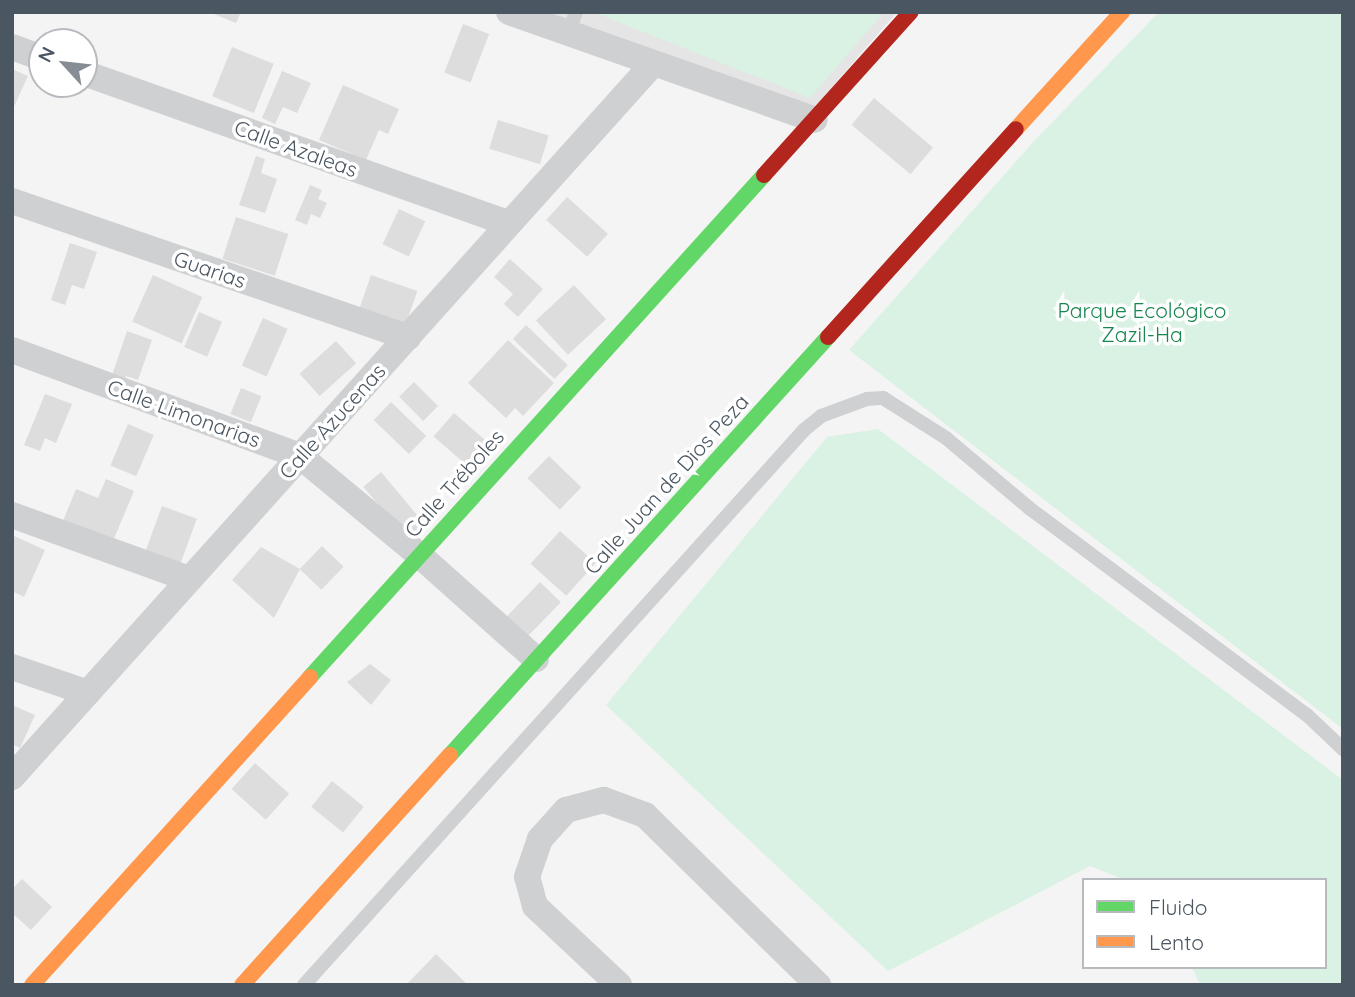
<!DOCTYPE html>
<html>
<head>
<meta charset="utf-8">
<style>
	body { margin:0 }
	#map { position:relative; width:1355px; height:997px; overflow:hidden; background:#f4f4f4; font-family:Quicksand,sans-serif }
	div>[style] { position:absolute }
	[style*='--x'] { left:calc(var(--x)*1px); top:calc(var(--y)*1px); width:calc(var(--w)*1px); rotate:calc(var(--a)*1deg) }
	.education>* { inset:0; background:#e6e5e6 }
	.green>* { inset:0; background:#d9f2e3 }
	.building>* { inset:0; background:#ddddde; transform-origin:0 0 }
	.lane>* { height:14px; margin:-7px; padding:0 7px; transform-origin:7px; border-radius:7px; background:#ced0d2 }
	.street>* { height:26px; margin:-13px; padding:0 13px; transform-origin:13px; border-radius:13px; background:#ced0d2 }
	.fast>* { height:16px; margin:-8px; padding:0 8px; transform-origin:8px; border-radius:8px; background:#63d668 }
	.slow>* { height:16px; margin:-8px; padding:0 8px; transform-origin:8px; border-radius:8px; background:#ff974d }
	.jam>* { height:16px; margin:-8px; padding:0 8px; transform-origin:8px; border-radius:8px; background:#b3261e }
	span { translate:-50% -50%; white-space:nowrap; text-align:center; line-height:1.15; -webkit-text-stroke:7px #fff; paint-order:stroke }
	.street-label { font-size:21px; color:#4a5661 }
	.park-label { font-size:21px; color:#17864f }
	.frame { position:absolute; inset:0; border:14px solid #4a5661; pointer-events:none }
	.legend { position:absolute; left:1082px; top:878px; width:245px; height:91px; box-sizing:border-box; background:#fff; border:2px solid #b7bbc0; margin:0; padding:9px 12px; list-style:none; font-size:21px; color:#4a5661 }
	.legend li { display:flex; align-items:center; gap:14px; height:35px }
	.legend b { width:35px; border:2px solid #b7bbc0 }
	.north { position:absolute; left:28px; top:28px; width:70px; height:70px; box-sizing:border-box; background:#fff; border:2px solid #b7bbc0; border-radius:50%; rotate:297deg; font-size:19px; font-weight:700; line-height:28px; text-align:center; color:#4a5661 }
	.north::after { content:''; display:block; margin:auto; width:24px; height:32px; background:#868d94; clip-path:polygon(50% 0,100% 100%,50% 72%,0 100%) }
</style>
</head>
<body>
<div id="map">
	<div class="education">
		<div style="clip-path:polygon(548px 12px,897px 12px,811px 111px)"></div>
	</div>
	<div class="green">
		<div style="clip-path:polygon(593px 12px,884px 12px,810px 98px)"></div>
		<div style="clip-path:polygon(1159px 12px,1343px 12px,1343px 729px,849px 350px,1035px 140px)"></div>
		<div style="clip-path:polygon(878px 429px,1343px 780px,1343px 985px,1200px 985px,1192px 967px,1325px 967px,1325px 880px,1125px 880px,1090px 866px,888px 971px,606px 705px,827px 437px)"></div>
	</div>
	<div class="building">
		<div style="clip-path:polygon(209px 12px,241px 12px,236px 23px)"></div>
		<div style="left:463px;top:24px;width:28px;height:52px;rotate:21deg"></div>
		<div style="left:232px;top:47px;width:45px;height:53px;rotate:22deg"></div>
		<div style="clip-path:polygon(12px 69px,28px 76px,12px 111px)"></div>
		<div style="clip-path:polygon(282px 71px,311px 83px,297px 113px,283px 107px,275px 124px,262px 118px)"></div>
		<div style="clip-path:polygon(343px 85px,399px 109px,388px 134px,379px 130px,366px 160px,319px 140px)"></div>
		<div style="left:874px;top:98px;width:77px;height:35px;rotate:40deg"></div>
		<div style="left:498px;top:120px;width:53px;height:30px;rotate:17deg"></div>
		<div style="clip-path:polygon(256px 156px,265px 159px,261px 173px,277px 179px,265px 213px,239px 205px)"></div>
		<div style="clip-path:polygon(310px 185px,322px 190px,318px 199px,327px 203px,320px 218px,311px 214px,307px 225px,295px 220px)"></div>
		<div style="left:567px;top:197px;width:55px;height:31px;rotate:42deg"></div>
		<div style="left:399px;top:209px;width:29px;height:39px;rotate:25deg"></div>
		<div style="left:236px;top:217px;width:55px;height:44px;rotate:18deg"></div>
		<div style="clip-path:polygon(70px 243px,97px 252px,84px 289px,72px 285px,65px 305px,51px 300px)"></div>
		<div style="clip-path:polygon(510px 259px,543px 289px,518px 317px,504px 304px,513px 294px,494px 277px)"></div>
		<div style="left:153px;top:275px;width:54px;height:51px;rotate:24deg"></div>
		<div style="left:371px;top:275px;width:49px;height:40px;rotate:19deg"></div>
		<div style="left:574px;top:285px;width:47px;height:52px;rotate:47deg"></div>
		<div style="left:199px;top:312px;width:25px;height:38px;rotate:23deg"></div>
		<div style="left:263px;top:318px;width:27px;height:52px;rotate:24deg"></div>
		<div style="left:526px;top:325px;width:58px;height:19px;rotate:44deg"></div>
		<div style="clip-path:polygon(127px 331px,152px 340px,138px 380px,126px 376px,122px 388px,109px 384px)"></div>
		<div style="clip-path:polygon(508px 340px,554px 383px,523px 416px,515px 408px,506px 418px,468px 383px)"></div>
		<div style="left:336px;top:341px;width:30px;height:49px;rotate:48deg"></div>
		<div style="left:414px;top:382px;width:34px;height:21px;rotate:45deg"></div>
		<div style="left:241px;top:388px;width:22px;height:28px;rotate:22deg"></div>
		<div style="clip-path:polygon(45px 394px,72px 404px,56px 443px,45px 438px,40px 451px,24px 445px)"></div>
		<div style="left:391px;top:402px;width:49px;height:25px;rotate:44deg"></div>
		<div style="left:454px;top:413px;width:53px;height:31px;rotate:41deg"></div>
		<div style="left:128px;top:424px;width:28px;height:45px;rotate:23deg"></div>
		<div style="left:549px;top:456px;width:45px;height:31px;rotate:44deg"></div>
		<div style="left:381px;top:472px;width:72px;height:23px;rotate:50deg"></div>
		<div style="clip-path:polygon(106px 479px,134px 491px,113px 541px,63px 521px,76px 489px,98px 498px)"></div>
		<div style="left:162px;top:506px;width:37px;height:48px;rotate:20deg"></div>
		<div style="left:560px;top:531px;width:48px;height:44px;rotate:42deg"></div>
		<div style="clip-path:polygon(12px 535px,45px 550px,24px 597px,12px 591px)"></div>
		<div style="left:322px;top:546px;width:30px;height:32px;rotate:44deg"></div>
		<div style="clip-path:polygon(261px 547px,300px 569px,274px 618px,232px 580px)"></div>
		<div style="left:540px;top:582px;width:29px;height:50px;rotate:44deg"></div>
		<div style="clip-path:polygon(370px 664px,391px 680px,371px 705px,347px 682px)"></div>
		<div style="clip-path:polygon(12px 705px,35px 715px,20px 748px,12px 744px)"></div>
		<div style="left:255px;top:763px;width:46px;height:35px;rotate:42deg"></div>
		<div style="left:332px;top:781px;width:41px;height:33px;rotate:39deg"></div>
		<div style="clip-path:polygon(22px 879px,52px 907px,31px 930px,12px 913px,12px 889px)"></div>
		<div style="clip-path:polygon(436px 954px,468px 985px,406px 985px)"></div>
	</div>
	<div class="lane">
		<div style="--x:568;--y:34;--w:23;--a:-70"></div>
		<div style="--x:304;--y:985;--w:747;--a:-47.98"></div>
		<div style="--x:804;--y:430;--w:22;--a:-39"></div>
		<div style="--x:821;--y:416;--w:49;--a:-20.3"></div>
		<div style="--x:867;--y:399;--w:16;--a:-4"></div>
		<div style="--x:883;--y:398;--w:75;--a:32.4"></div>
		<div style="--x:946;--y:438;--w:109;--a:40.1"></div>
		<div style="--x:1029;--y:508;--w:347;--a:36.7"></div>
		<div style="--x:1307;--y:715;--w:50;--a:43.4"></div>
	</div>
	<div class="street">
		<div style="--x:509;--y:12;--w:324;--a:19.4"></div>
		<div style="--x:12;--y:47;--w:32;--a:20"></div>
		<div style="--x:84;--y:73;--w:449;--a:19.5"></div>
		<div style="--x:12;--y:201;--w:419;--a:19"></div>
		<div style="--x:12;--y:350;--w:307;--a:20.2"></div>
		<div style="--x:300;--y:456;--w:153;--a:39.7"></div>
		<div style="--x:418;--y:554;--w:158;--a:41.7"></div>
		<div style="--x:12;--y:515;--w:188;--a:19.9"></div>
		<div style="--x:12;--y:667;--w:80;--a:18.9"></div>
		<div style="--x:12;--y:777;--w:957;--a:-48.05"></div>
		<div style="--x:619;--y:985;--w:115;--a:-136.8"></div>
		<div style="--x:535;--y:906;--w:30;--a:-105"></div>
		<div style="--x:527;--y:877;--w:40;--a:-71.1"></div>
		<div style="--x:540;--y:839;--w:39;--a:-48"></div>
		<div style="--x:566;--y:810;--w:39;--a:-15"></div>
		<div style="--x:604;--y:800;--w:44;--a:20.1"></div>
		<div style="--x:645;--y:815;--w:243;--a:44.5"></div>
	</div>
	<div class="fast">
		<div style="--x:310;--y:677;--w:677;--a:-47.87"></div>
		<div style="--x:450;--y:755;--w:564;--a:-47.88"></div>
	</div>
	<div class="slow">
		<div style="--x:1016;--y:129;--w:158;--a:-47.8"></div>
		<div style="--x:32;--y:985;--w:415;--a:-47.9"></div>
		<div style="--x:242;--y:985;--w:310;--a:-47.9"></div>
	</div>
	<div class="jam">
		<div style="--x:764;--y:175;--w:219;--a:-48"></div>
		<div style="--x:828;--y:337;--w:280;--a:-47.9"></div>
	</div>
	<div class="street-label">
		<span style="left:296px;top:148px;rotate:20deg">Calle Azaleas</span>
		<span style="left:210px;top:269px;rotate:19deg">Guarias</span>
		<span style="left:184px;top:413px;rotate:20deg">Calle Limonarias</span>
		<span style="left:332px;top:421px;rotate:-48deg">Calle Azucenas</span>
		<span style="left:454px;top:483px;rotate:-48deg">Calle Tréboles</span>
		<span style="left:666px;top:484px;rotate:-48deg">Calle Juan de Dios Peza</span>
	</div>
	<div class="park-label">
		<span style="left:1142px;top:322px">Parque Ecológico<br>Zazil-Ha</span>
	</div>
	<div class="frame"></div>
	<ul class="legend">
	<li><b style="height:9px;background:#63d668"></b>Fluido</li>
	<li><b style="height:9px;background:#ff974d"></b>Lento</li>
	</ul>
	<div class="north">N</div>
</div>
</body>
</html>
